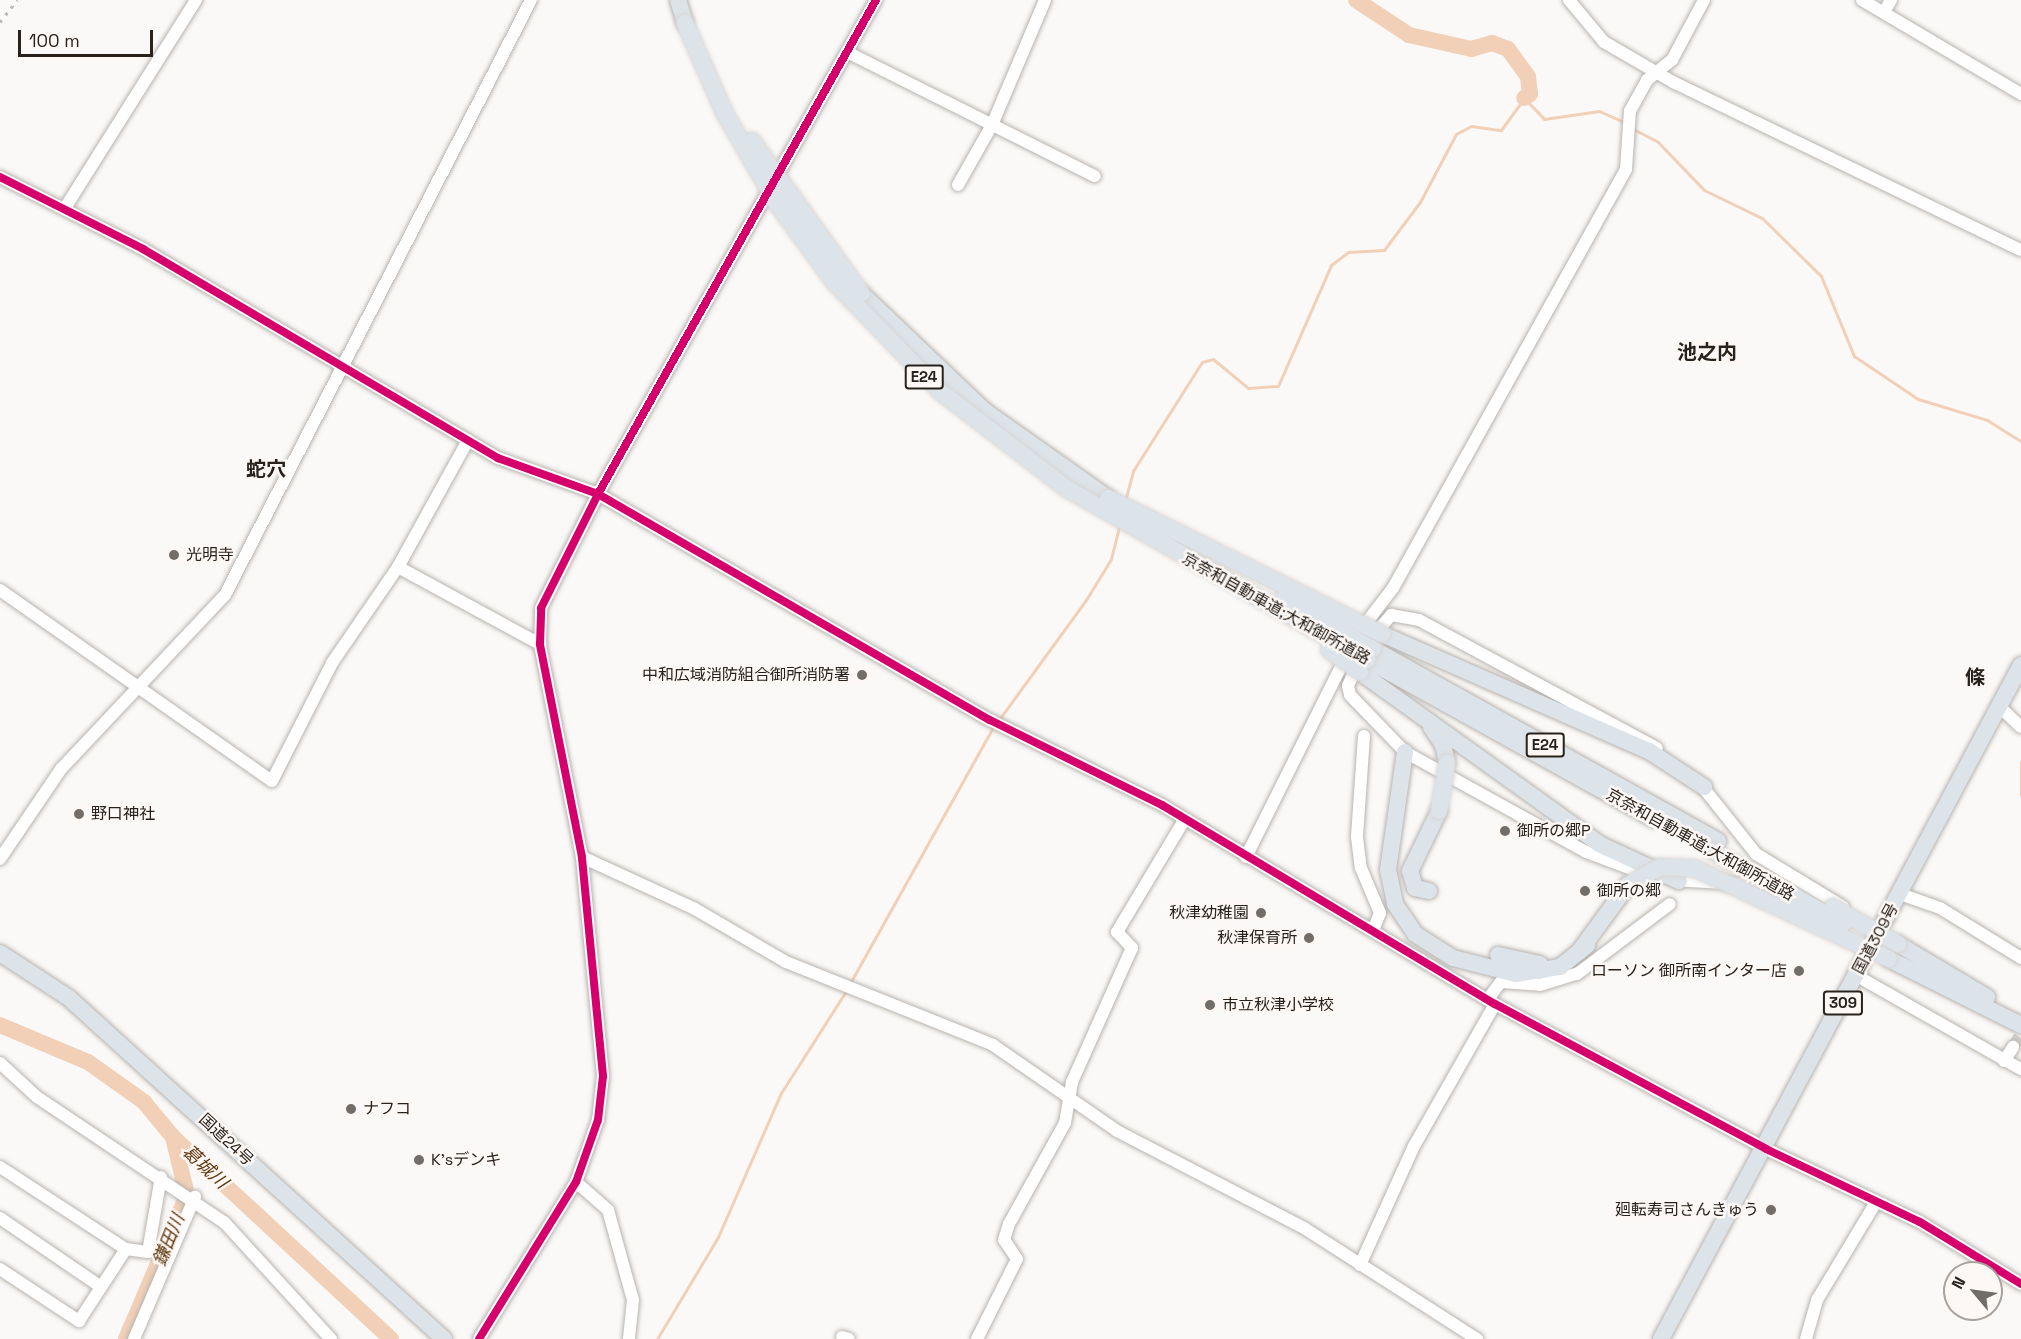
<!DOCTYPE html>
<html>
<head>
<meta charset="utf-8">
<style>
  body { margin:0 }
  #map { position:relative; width:2021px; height:1339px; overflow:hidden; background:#fbf9f7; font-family:"Space Grotesk","Noto Sans JP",sans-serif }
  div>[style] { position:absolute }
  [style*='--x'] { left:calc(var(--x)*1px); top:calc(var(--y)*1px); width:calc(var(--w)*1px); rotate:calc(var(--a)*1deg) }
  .stream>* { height:3px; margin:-1.5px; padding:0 1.5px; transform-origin:1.5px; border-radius:1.5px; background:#f1d0b7 }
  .river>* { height:16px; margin:-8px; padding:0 8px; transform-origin:8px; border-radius:8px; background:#f1d0b7 }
  .minor-tunnel>* { height:12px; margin-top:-6px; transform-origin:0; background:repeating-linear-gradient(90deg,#d1cecb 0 12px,transparent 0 18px) }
  .roads { filter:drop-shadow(0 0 2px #b7b3af) drop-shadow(0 0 2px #b7b3af) }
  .minor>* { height:12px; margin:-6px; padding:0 6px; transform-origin:6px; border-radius:6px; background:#fefefe }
  .highway>* { height:16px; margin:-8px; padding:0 8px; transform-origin:8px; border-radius:8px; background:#dce4ea }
  .rail>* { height:3px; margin-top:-1.5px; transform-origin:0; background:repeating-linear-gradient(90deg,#bcbbba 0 3px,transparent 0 9px) }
  .bridges { filter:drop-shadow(0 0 2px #d7d5d3) drop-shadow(0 0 2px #d7d5d3) }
  .highway-bridge>* { height:16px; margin:-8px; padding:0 8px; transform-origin:8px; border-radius:8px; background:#dce4ea }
  .cycleway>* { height:8px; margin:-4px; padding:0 4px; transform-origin:4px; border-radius:4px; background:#d6006c }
  .dots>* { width:16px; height:16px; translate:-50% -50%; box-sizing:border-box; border:3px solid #fdf8f5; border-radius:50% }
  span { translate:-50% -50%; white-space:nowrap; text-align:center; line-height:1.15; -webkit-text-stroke:5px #fdf8f5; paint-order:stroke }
  .shield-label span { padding:2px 4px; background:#fdf8f5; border:2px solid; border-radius:4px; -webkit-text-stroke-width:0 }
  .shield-label { font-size:15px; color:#29211b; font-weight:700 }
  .poi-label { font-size:16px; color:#29211b }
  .left { translate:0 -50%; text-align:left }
  .right { translate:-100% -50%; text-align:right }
  .street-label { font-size:16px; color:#29211b }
  .water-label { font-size:18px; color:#60350d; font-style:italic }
  .quarter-label { font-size:20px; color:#29211b; font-weight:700 }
  .north { position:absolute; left:1943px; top:1261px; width:60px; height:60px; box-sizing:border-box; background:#fdf8f5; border:2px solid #a8a29e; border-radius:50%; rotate:299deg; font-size:16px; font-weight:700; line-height:24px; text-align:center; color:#29211b }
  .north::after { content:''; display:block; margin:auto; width:21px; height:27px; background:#726d68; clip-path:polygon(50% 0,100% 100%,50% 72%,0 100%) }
  .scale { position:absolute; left:18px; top:30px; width:135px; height:27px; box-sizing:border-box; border:3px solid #29211b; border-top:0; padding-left:8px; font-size:18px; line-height:21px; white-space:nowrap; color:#29211b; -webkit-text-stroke:4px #fdf8f5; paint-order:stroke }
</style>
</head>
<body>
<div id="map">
  <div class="stream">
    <div style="--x:1525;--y:99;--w:28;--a:46"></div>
    <div style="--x:1544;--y:119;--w:56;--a:-8.3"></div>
    <div style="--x:1599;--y:111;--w:30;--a:24"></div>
    <div style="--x:1633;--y:129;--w:28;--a:27"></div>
    <div style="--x:1658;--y:142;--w:66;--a:46.2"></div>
    <div style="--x:1704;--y:190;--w:64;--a:25.8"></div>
    <div style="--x:1762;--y:218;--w:83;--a:44.5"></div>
    <div style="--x:1821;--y:276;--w:87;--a:67.6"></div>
    <div style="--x:1854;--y:356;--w:77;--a:33.9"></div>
    <div style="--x:1918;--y:399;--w:72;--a:16.9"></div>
    <div style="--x:1987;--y:420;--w:40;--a:32"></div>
    <div style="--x:1125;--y:501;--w:31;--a:-75"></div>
    <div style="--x:1133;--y:471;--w:129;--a:-57.7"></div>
    <div style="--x:1202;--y:362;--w:11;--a:-15"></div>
    <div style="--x:1213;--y:359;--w:45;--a:39.6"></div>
    <div style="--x:1248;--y:388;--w:30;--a:-4"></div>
    <div style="--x:1278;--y:386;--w:132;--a:-66.3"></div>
    <div style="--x:1331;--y:265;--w:21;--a:-37"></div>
    <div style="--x:1348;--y:252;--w:36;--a:-3"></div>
    <div style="--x:1384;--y:250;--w:60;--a:-53.1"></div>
    <div style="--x:1420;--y:202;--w:77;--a:-62.1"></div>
    <div style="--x:1456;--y:134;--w:17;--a:-28"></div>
    <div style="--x:1471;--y:126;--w:30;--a:8"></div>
    <div style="--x:1501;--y:130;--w:39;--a:-54"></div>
    <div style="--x:998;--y:721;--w:150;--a:-54"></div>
    <div style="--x:1086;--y:600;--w:48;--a:-58.6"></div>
    <div style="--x:1111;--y:559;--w:36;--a:-76"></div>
    <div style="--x:2021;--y:762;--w:33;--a:90"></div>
    <div style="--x:849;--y:985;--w:297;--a:-60.8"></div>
    <div style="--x:657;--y:1339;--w:119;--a:-59.1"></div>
    <div style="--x:718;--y:1237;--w:157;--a:-66.4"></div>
    <div style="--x:781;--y:1093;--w:121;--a:-57.5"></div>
  </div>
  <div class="river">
    <div style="--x:1356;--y:0;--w:64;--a:33.4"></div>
    <div style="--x:1409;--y:35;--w:64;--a:12.7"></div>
    <div style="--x:1471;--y:49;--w:22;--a:-16"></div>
    <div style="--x:1492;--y:43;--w:17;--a:21"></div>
    <div style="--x:1508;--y:49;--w:34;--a:54"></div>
    <div style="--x:1528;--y:77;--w:17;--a:83"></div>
    <div style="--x:1530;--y:94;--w:7;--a:146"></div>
    <div style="--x:0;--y:1025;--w:95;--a:22.8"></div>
    <div style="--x:88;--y:1062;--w:69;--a:35.5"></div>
    <div style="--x:144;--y:1102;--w:45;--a:50.4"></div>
    <div style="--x:173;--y:1137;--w:297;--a:42.8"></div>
    <div style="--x:126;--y:1339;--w:156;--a:-67"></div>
    <div style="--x:187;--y:1195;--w:60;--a:-103.6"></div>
  </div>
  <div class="minor-tunnel">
    <div style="--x:2013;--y:1047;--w:15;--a:-58"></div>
  </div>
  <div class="roads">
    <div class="minor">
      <div style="--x:1569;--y:0;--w:55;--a:50.2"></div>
      <div style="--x:1604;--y:42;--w:80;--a:30.1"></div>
      <div style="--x:1673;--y:82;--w:386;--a:25.8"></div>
      <div style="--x:1862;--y:0;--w:185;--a:30.6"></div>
      <div style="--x:1884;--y:12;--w:14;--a:-60"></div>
      <div style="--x:847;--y:52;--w:277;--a:26.6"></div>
      <div style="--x:0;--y:177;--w:160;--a:26.7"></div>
      <div style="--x:143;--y:249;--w:412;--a:30.5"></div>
      <div style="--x:498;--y:458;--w:106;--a:19.8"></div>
      <div style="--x:598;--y:494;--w:452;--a:30"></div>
      <div style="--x:990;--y:720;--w:192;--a:26.3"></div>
      <div style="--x:1162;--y:805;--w:388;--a:30.9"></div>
      <div style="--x:1495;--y:1004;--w:307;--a:28.1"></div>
      <div style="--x:1766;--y:1149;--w:170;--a:25.4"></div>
      <div style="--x:1920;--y:1222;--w:119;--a:31.5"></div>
      <div style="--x:958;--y:185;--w:69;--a:-60.5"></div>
      <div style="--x:992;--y:125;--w:136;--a:-67"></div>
      <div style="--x:65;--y:208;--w:246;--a:-57.8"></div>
      <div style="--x:398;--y:567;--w:162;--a:28.5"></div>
      <div style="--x:0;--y:590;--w:332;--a:35.1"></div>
      <div style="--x:272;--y:781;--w:132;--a:-63"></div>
      <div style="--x:332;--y:663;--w:116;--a:-55.5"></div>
      <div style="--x:398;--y:567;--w:145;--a:-61.1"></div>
      <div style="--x:1360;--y:631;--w:54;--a:-52.5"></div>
      <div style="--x:1393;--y:588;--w:479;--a:-60.9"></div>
      <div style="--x:1626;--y:169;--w:58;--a:-86.1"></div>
      <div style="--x:1630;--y:111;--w:35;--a:-61"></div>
      <div style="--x:1647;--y:80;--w:32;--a:-39"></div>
      <div style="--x:1672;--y:60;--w:68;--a:-61.9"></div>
      <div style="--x:1373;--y:636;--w:28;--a:-49"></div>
      <div style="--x:1391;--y:615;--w:28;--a:10"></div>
      <div style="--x:1419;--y:620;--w:270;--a:28.3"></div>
      <div style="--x:1359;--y:662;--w:26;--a:115"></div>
      <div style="--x:1348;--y:686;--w:9;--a:77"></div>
      <div style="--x:1350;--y:695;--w:79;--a:46"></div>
      <div style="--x:1405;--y:752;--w:207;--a:28.9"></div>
      <div style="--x:1586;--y:852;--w:68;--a:20.6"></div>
      <div style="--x:1999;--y:706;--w:30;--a:44"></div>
      <div style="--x:1364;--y:736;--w:101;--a:94"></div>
      <div style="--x:1357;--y:837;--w:31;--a:83"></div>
      <div style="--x:1361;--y:868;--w:49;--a:67.1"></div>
      <div style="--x:1380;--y:913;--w:18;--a:112"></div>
      <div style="--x:1698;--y:781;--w:93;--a:51.5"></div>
      <div style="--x:1756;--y:854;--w:102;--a:31.3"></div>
      <div style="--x:582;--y:857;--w:124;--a:24.7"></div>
      <div style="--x:695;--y:909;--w:105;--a:30.2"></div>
      <div style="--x:786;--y:962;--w:223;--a:21.8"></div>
      <div style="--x:993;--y:1045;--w:151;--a:34.7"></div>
      <div style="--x:1117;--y:1131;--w:211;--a:27.4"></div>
      <div style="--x:1304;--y:1228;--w:206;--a:32.7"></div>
      <div style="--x:1246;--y:857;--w:227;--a:-63.5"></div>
      <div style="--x:0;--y:859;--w:109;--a:-55.9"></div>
      <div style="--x:61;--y:769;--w:239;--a:-46.7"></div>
      <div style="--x:225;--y:595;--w:669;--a:-62.78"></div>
      <div style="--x:1673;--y:880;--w:68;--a:3.4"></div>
      <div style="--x:1741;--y:884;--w:40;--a:18.9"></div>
      <div style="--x:1900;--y:894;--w:42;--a:19.3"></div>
      <div style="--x:1940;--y:908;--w:95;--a:31.7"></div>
      <div style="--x:1857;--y:976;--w:189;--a:29.6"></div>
      <div style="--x:1488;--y:999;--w:21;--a:-53"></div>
      <div style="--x:1501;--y:982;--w:39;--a:4"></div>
      <div style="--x:1540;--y:985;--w:39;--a:-17"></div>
      <div style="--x:1577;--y:974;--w:116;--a:-37"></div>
      <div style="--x:2004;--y:1061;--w:17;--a:-57"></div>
      <div style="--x:0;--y:1063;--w:50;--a:42.6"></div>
      <div style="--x:37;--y:1097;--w:225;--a:33.8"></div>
      <div style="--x:224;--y:1222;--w:159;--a:47.6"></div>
      <div style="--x:0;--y:1167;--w:150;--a:33.1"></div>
      <div style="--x:126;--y:1249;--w:22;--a:8"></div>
      <div style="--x:148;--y:1252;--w:76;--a:-80.2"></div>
      <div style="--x:576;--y:1182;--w:43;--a:41.2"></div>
      <div style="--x:608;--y:1210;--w:93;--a:74.5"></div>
      <div style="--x:633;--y:1300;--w:39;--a:96"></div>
      <div style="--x:0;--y:1218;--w:122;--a:34.3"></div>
      <div style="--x:1360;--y:1265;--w:131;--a:-65.6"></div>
      <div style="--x:1414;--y:1146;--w:163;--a:-60.3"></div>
      <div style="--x:0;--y:1269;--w:95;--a:33.4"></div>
      <div style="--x:79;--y:1321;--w:86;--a:-56.9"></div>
      <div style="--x:842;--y:1337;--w:7;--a:16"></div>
      <div style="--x:134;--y:1339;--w:155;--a:-66.8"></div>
      <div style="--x:479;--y:1339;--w:185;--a:-58.3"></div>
      <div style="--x:576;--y:1182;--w:66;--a:-70.5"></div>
      <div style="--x:598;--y:1120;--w:44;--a:-83.5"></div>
      <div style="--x:603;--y:1076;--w:220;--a:-95.5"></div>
      <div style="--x:582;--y:857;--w:217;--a:-101.2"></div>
      <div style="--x:540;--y:644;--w:36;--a:-88"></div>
      <div style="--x:541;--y:608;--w:127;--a:-63.4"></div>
      <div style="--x:598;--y:494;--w:567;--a:-60.63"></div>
      <div style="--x:977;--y:1339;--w:89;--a:-63.4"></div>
      <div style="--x:1017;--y:1259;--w:23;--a:-124"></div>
      <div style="--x:1004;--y:1240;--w:17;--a:-73"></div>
      <div style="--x:1009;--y:1224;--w:115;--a:-61"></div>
      <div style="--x:1065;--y:1123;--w:42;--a:-80.3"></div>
      <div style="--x:1072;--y:1082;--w:147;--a:-65.9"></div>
      <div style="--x:1132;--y:948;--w:22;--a:-133"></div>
      <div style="--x:1117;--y:932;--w:132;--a:-59"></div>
      <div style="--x:1806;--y:1339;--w:41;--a:-74.2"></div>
      <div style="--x:1817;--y:1300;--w:112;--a:-58.9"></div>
    </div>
    <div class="highway">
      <div style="--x:678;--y:0;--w:24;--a:73"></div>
      <div style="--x:862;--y:294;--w:171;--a:43.6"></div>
      <div style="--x:986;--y:412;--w:149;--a:35.2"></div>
      <div style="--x:1382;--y:634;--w:292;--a:23.7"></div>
      <div style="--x:1649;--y:751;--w:66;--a:33.2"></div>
      <div style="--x:1373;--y:649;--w:395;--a:29.1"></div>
      <div style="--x:1367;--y:660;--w:328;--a:29"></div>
      <div style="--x:1360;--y:672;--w:294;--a:35.7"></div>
      <div style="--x:1599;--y:844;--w:88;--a:24.8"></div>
      <div style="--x:1431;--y:727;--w:22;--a:56"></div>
      <div style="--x:1443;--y:745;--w:18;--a:77"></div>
      <div style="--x:1405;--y:752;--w:119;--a:98.2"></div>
      <div style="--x:1388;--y:870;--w:35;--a:78"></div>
      <div style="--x:1395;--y:904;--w:36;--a:56"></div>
      <div style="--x:1415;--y:934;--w:45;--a:32.3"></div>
      <div style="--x:1453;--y:958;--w:65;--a:14.3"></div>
      <div style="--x:1516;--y:974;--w:45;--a:-9"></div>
      <div style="--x:1560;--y:967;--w:35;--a:-39"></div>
      <div style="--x:1429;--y:891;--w:14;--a:-168"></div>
      <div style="--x:1415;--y:888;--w:18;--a:-106"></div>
      <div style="--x:1410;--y:871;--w:67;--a:-64.2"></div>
      <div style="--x:1898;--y:944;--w:104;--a:30.8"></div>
      <div style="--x:1579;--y:952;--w:83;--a:-53.8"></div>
      <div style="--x:0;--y:953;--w:82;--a:33.1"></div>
      <div style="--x:69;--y:998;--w:507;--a:42.28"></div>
      <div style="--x:1498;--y:955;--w:43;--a:12.1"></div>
      <div style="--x:1889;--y:959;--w:148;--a:26.6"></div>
      <div style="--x:1661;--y:1339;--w:764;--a:-61.89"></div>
    </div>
  </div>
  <div class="rail">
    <div style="--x:0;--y:22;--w:28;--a:-52"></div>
  </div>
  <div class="bridges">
    <div class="highway-bridge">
      <div style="--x:685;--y:23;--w:97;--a:66.3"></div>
      <div style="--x:724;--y:112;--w:104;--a:60"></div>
      <div style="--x:776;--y:202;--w:100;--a:53.9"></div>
      <div style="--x:835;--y:283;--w:152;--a:45.8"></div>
      <div style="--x:941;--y:392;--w:158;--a:37.5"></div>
      <div style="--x:1066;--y:488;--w:347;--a:29.7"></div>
      <div style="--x:752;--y:141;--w:188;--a:54.3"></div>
      <div style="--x:1108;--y:498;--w:306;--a:26.4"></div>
      <div style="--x:1283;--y:599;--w:103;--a:29.1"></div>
      <div style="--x:1329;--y:650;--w:38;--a:35"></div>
      <div style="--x:1439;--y:811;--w:49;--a:-80.5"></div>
      <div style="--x:1712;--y:851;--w:150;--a:29.1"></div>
      <div style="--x:1628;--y:885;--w:37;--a:-29"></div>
      <div style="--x:1660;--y:867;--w:34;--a:2"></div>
      <div style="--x:1694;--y:868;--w:215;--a:25"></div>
      <div style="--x:1833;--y:907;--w:75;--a:29.6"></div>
    </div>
  </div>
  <div class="cycleway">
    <div style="--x:0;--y:177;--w:160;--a:26.7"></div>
    <div style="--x:143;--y:249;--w:412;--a:30.5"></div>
    <div style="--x:498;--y:458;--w:106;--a:19.8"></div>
    <div style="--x:598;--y:494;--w:452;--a:30"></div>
    <div style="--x:990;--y:720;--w:192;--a:26.3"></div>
    <div style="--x:1162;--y:805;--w:388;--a:30.9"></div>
    <div style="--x:1495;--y:1004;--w:307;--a:28.1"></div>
    <div style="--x:1766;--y:1149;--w:170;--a:25.4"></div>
    <div style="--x:1920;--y:1222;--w:119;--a:31.5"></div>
    <div style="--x:479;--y:1339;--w:185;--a:-58.3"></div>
    <div style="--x:576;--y:1182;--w:66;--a:-70.5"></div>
    <div style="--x:598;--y:1120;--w:44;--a:-83.5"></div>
    <div style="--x:603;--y:1076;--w:220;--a:-95.5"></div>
    <div style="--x:582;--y:857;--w:217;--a:-101.2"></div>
    <div style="--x:540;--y:644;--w:36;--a:-88"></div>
    <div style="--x:541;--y:608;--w:127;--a:-63.4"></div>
    <div style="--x:598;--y:494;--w:567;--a:-60.63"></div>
  </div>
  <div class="dots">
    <div style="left:174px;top:555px;background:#726d68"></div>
    <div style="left:862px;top:675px;background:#726d68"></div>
    <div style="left:79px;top:814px;background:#726d68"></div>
    <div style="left:1505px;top:831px;background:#726d68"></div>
    <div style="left:1585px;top:891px;background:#726d68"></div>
    <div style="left:1261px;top:913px;background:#726d68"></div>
    <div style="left:1309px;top:938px;background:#726d68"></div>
    <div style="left:1799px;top:971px;background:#726d68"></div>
    <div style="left:1210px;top:1005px;background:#726d68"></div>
    <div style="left:351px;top:1109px;background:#726d68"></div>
    <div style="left:419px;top:1160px;background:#726d68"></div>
    <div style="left:1771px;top:1210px;background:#726d68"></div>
  </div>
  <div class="shield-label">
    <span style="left:924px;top:377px">E24</span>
    <span style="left:1545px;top:745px">E24</span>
    <span style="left:1843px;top:1003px">309</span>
  </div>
  <div class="poi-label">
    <span class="left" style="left:186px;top:555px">光明寺</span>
    <span class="right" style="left:850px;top:675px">中和広域消防組合御所消防署</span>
    <span class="left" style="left:91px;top:814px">野口神社</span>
    <span class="left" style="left:1517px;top:831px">御所の郷P</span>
    <span class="left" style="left:1597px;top:891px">御所の郷</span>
    <span class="right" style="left:1249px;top:913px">秋津幼稚園</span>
    <span class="right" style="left:1297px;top:938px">秋津保育所</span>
    <span class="right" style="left:1787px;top:971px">ローソン 御所南インター店</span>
    <span class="left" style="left:1222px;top:1005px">市立秋津小学校</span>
    <span class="left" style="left:363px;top:1109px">ナフコ</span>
    <span class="left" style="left:431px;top:1160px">K'sデンキ</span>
    <span class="right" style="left:1759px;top:1210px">廻転寿司さんきゅう</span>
  </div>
  <div class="street-label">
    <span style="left:1276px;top:609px;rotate:29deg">京奈和自動車道;大和御所道路</span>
    <span style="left:1700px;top:845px;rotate:29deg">京奈和自動車道;大和御所道路</span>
    <span style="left:1876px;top:939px;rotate:-62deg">国道309号</span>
    <span style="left:226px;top:1140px;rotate:43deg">国道24号</span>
  </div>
  <div class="water-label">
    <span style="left:205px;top:1167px;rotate:43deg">葛城川</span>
    <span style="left:169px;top:1240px;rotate:-68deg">鎌田川</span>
  </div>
  <div class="quarter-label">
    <span style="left:1707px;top:352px">池之内</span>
    <span style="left:266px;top:469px">蛇穴</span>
    <span style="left:1975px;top:677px">條</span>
  </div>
  <div class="north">N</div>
  <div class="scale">100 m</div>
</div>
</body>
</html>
